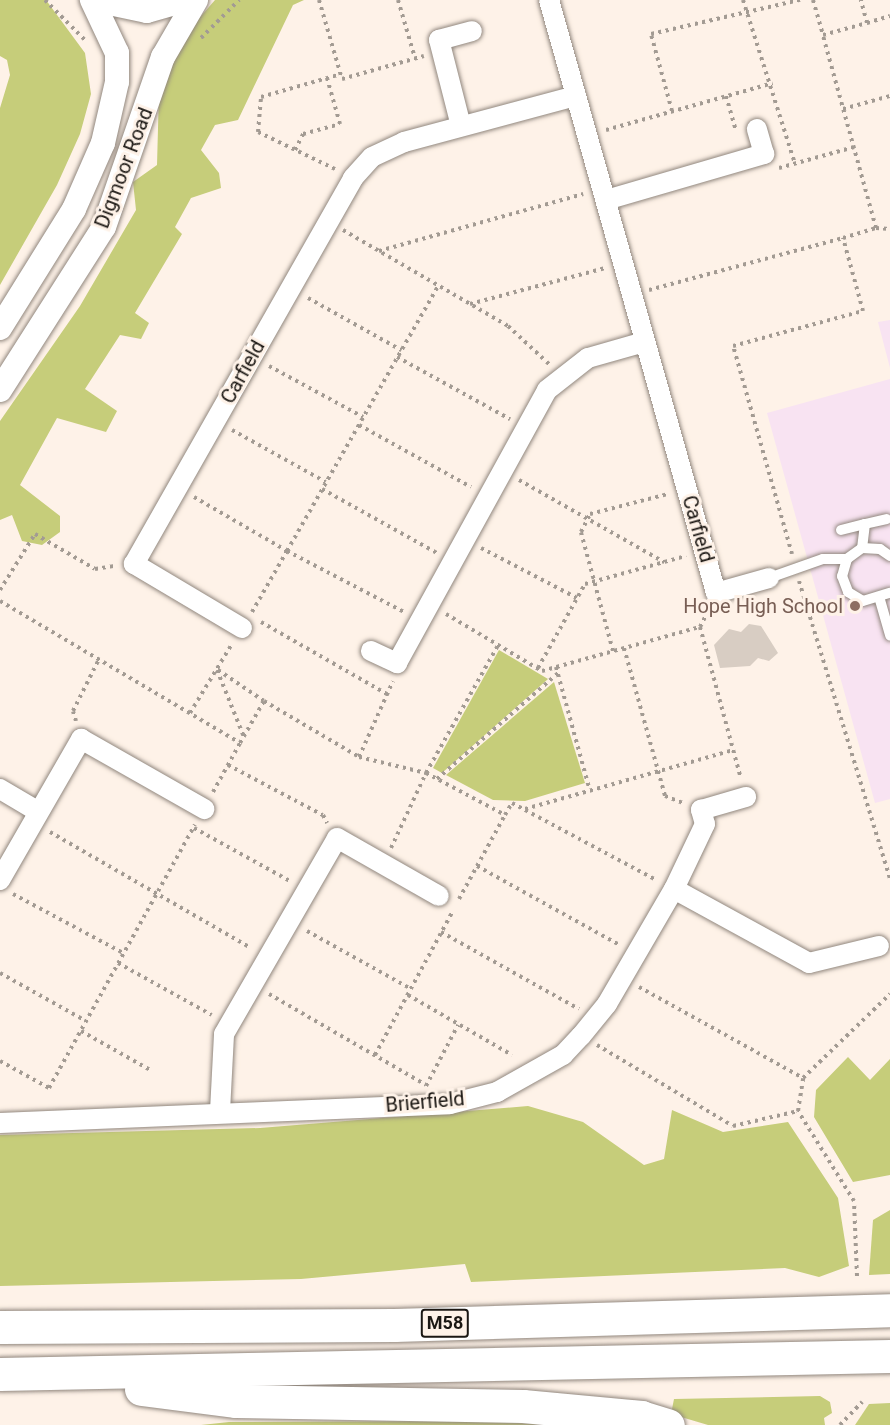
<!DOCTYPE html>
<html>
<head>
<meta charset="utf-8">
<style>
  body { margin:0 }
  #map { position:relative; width:890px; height:1425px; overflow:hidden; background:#fef2e8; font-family:Roboto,sans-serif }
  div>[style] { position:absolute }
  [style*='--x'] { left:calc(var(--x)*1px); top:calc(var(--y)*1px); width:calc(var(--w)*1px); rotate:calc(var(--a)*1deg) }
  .education>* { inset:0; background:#f8e3f2 }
  .green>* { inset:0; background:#c6cd7a }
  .building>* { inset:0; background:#d8cdc3 }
  .path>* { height:4px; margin-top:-2px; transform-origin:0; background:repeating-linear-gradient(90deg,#a39b93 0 3px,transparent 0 7.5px) }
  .roads { filter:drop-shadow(0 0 2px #91877e) drop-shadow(0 0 2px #91877e) }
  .service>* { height:10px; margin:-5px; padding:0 5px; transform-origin:5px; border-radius:5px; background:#fff }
  .minor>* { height:20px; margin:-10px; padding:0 10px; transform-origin:10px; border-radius:10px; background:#fff }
  .tertiary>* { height:24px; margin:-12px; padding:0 12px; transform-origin:12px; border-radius:12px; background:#fff }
  .motorway>* { height:33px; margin:-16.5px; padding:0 16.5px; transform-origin:16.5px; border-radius:16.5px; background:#fff }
  .dots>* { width:16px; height:16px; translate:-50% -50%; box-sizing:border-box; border:3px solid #fef2e8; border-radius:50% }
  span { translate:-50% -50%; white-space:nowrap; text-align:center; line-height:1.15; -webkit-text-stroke:6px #fef2e8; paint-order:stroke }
  .shield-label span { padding:2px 4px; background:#fef2e8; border:2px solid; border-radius:4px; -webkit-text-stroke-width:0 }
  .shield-label { font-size:18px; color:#1b1713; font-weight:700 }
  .street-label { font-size:20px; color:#1b1713 }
  .education-label { font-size:20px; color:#785e54 }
  .right { translate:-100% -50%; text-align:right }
</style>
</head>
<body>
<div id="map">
  <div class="education">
    <div style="clip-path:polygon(890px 320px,890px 368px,878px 322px)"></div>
    <div style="clip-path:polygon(890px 379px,890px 799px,875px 803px,767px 413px)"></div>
  </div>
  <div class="green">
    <div style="clip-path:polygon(0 0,46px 0,85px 53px,91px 94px,80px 134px,57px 185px,0 285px,0 108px,10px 75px,7px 60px,0 56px)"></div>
    <div style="clip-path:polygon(215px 0,304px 0,293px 5px,238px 120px,215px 125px,201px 150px,219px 173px,221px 188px,191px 198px,175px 227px,182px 234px,135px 313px,149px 323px,141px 339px,120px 335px,85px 389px,117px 411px,106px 432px,57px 418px,20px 485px,60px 516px,60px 532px,42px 545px,22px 541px,12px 515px,0 520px,0 421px,80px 306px,136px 210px,133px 182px,157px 165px,159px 91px,182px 38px)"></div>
    <div style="clip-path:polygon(499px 650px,548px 679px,442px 773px,433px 768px)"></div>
    <div style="clip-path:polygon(554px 682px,585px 783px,525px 801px,493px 800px,446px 775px)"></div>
    <div style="clip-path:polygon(848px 1057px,870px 1080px,890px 1059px,890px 1175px,853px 1182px,814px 1117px,816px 1090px)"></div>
    <div style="clip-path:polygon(528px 1106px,583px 1122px,644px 1165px,664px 1159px,672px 1110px,723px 1132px,788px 1122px,838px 1198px,849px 1266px,819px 1277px,785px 1268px,471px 1282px,465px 1264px,301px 1279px,0 1286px,0 1135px,260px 1128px)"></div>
    <div style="clip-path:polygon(890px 1210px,890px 1274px,869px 1275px,873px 1220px)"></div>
    <div style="clip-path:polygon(820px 1396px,830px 1402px,832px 1413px,824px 1418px,825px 1425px,708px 1425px,671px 1414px,674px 1399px)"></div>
    <div style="clip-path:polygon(890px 1403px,890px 1425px,855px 1425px,869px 1404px)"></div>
    <div style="clip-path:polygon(490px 1421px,545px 1425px,201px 1425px,229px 1422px)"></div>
  </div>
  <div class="building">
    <div style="clip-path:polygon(749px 624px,761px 626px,778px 653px,769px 661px,758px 658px,750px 666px,720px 668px,714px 645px,729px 629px,741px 632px)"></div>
  </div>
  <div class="path">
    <div style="--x:45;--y:0;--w:57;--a:45"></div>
    <div style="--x:319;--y:0;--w:82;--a:73.8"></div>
    <div style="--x:342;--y:79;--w:85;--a:-15.7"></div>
    <div style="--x:398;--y:0;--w:60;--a:73.7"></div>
    <div style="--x:743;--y:0;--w:172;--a:72.4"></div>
    <div style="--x:813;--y:0;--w:36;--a:74"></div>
    <div style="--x:867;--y:23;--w:24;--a:-17"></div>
    <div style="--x:201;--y:38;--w:54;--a:-45"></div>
    <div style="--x:726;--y:96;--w:35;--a:74"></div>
    <div style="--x:843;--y:109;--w:49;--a:-15.5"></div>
    <div style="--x:672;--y:111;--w:80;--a:-105.3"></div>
    <div style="--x:651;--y:34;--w:153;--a:-12.9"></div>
    <div style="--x:606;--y:130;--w:173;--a:-15.7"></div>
    <div style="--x:295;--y:150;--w:18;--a:-63"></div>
    <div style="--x:303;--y:134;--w:38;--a:-15"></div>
    <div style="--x:340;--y:124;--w:48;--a:-105.8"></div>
    <div style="--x:779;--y:168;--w:78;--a:-15.6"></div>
    <div style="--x:335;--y:169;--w:85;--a:-154.3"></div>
    <div style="--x:258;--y:132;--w:35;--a:-85"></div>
    <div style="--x:261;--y:97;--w:83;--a:-16"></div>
    <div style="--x:876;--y:228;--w:14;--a:4"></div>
    <div style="--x:343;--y:230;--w:191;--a:30.2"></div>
    <div style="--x:508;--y:326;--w:57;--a:42.9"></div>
    <div style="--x:379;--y:251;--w:212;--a:-15.6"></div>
    <div style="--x:649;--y:290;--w:201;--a:-15"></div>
    <div style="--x:308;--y:298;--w:107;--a:29.2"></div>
    <div style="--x:470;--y:304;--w:140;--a:-14.9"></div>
    <div style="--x:397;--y:357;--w:129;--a:28.8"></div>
    <div style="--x:269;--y:366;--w:107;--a:28.5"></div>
    <div style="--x:359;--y:425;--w:128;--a:29"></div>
    <div style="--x:232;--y:430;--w:107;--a:29"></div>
    <div style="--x:519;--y:480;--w:167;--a:29.5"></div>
    <div style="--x:322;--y:489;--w:132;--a:29.1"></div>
    <div style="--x:194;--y:497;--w:108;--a:30.1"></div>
    <div style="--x:287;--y:551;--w:305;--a:-60.3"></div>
    <div style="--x:481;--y:548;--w:108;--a:27.5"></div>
    <div style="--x:792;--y:554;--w:216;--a:-105.8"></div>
    <div style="--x:733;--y:346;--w:135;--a:-15.1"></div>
    <div style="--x:863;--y:311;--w:76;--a:-105.3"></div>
    <div style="--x:843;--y:238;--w:34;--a:-17"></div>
    <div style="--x:876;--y:228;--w:200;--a:-105.4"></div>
    <div style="--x:823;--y:35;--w:46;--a:-15.3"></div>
    <div style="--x:867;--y:23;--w:24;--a:-105"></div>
    <div style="--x:799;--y:581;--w:312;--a:73"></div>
    <div style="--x:0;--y:590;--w:66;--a:-58"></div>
    <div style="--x:35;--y:534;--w:69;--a:30.3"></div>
    <div style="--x:95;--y:569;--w:20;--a:-9"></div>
    <div style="--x:0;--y:601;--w:279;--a:30.6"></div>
    <div style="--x:240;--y:743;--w:48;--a:-60.3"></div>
    <div style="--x:264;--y:701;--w:110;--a:30.5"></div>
    <div style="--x:359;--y:757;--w:69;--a:13.4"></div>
    <div style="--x:426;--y:773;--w:89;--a:28"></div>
    <div style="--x:505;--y:815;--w:14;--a:-60"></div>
    <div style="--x:512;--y:803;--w:163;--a:28.1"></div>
    <div style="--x:252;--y:612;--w:70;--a:-60.2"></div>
    <div style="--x:287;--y:551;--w:132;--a:27.5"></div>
    <div style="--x:446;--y:614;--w:112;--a:30.7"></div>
    <div style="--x:542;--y:671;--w:164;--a:-15.6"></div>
    <div style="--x:700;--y:627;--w:157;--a:74.9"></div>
    <div style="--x:261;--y:622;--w:149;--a:29.8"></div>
    <div style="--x:700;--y:627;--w:18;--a:-63"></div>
    <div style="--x:624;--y:648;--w:154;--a:74.5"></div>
    <div style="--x:665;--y:796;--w:19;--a:21"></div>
    <div style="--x:613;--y:651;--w:123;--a:-105.1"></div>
    <div style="--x:581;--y:532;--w:20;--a:-63"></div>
    <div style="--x:590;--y:514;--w:81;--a:-14.4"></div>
    <div style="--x:556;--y:667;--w:125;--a:74.7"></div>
    <div style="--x:538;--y:668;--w:96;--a:-60.8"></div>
    <div style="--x:585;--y:584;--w:105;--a:-15.5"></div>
    <div style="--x:217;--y:670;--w:72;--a:68.1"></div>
    <div style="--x:218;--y:670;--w:55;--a:34"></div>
    <div style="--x:190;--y:713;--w:81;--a:-58.7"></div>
    <div style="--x:76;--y:721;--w:10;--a:-107"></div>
    <div style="--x:73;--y:711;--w:58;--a:-63.4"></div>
    <div style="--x:359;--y:757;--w:83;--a:-65.9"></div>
    <div style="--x:228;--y:765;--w:107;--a:27.8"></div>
    <div style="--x:323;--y:815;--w:9;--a:63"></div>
    <div style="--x:437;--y:779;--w:161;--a:-41.2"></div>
    <div style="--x:213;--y:792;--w:56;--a:-61.1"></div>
    <div style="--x:525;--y:809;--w:216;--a:-15.8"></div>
    <div style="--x:194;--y:828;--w:110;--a:28.9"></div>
    <div style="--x:50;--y:832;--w:232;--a:30"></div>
    <div style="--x:391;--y:848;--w:83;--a:-65"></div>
    <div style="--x:426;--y:773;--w:147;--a:-60.6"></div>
    <div style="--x:477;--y:866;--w:161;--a:29"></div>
    <div style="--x:13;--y:894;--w:125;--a:28.2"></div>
    <div style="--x:459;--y:899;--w:96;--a:-61.3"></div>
    <div style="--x:307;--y:931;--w:119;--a:29.1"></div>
    <div style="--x:441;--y:932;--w:158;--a:29.2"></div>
    <div style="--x:118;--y:963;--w:107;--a:29"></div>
    <div style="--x:0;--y:973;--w:98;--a:29.2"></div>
    <div style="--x:639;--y:987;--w:188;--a:29"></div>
    <div style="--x:269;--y:994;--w:181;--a:30.1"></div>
    <div style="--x:408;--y:995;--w:120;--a:30"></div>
    <div style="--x:81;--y:1031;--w:81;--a:29.4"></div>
    <div style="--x:597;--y:1045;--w:158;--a:30.8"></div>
    <div style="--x:733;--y:1126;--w:67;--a:-13"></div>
    <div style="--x:375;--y:1055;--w:164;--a:-61.6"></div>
    <div style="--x:0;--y:1061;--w:56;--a:28.9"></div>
    <div style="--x:49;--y:1088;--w:301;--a:-61"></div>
    <div style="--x:426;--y:1086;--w:69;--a:-62.3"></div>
    <div style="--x:857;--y:1276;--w:75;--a:-92.3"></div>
    <div style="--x:854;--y:1201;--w:106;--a:-121.9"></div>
    <div style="--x:798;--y:1111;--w:33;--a:-81"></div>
    <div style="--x:803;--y:1078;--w:121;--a:-44"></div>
    <div style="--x:840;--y:1425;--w:32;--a:-46"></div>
  </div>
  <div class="roads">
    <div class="service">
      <div style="--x:865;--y:524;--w:22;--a:-13"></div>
      <div style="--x:841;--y:530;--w:25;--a:-14"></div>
      <div style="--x:865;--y:524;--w:24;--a:97"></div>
      <div style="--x:890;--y:556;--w:12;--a:-145"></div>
      <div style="--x:880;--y:549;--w:18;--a:-177"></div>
      <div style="--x:862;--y:548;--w:19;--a:144"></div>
      <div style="--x:847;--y:559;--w:18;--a:106"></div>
      <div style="--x:842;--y:576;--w:17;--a:69"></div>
      <div style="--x:848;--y:592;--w:17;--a:31"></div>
      <div style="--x:863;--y:601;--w:28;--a:-17"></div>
      <div style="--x:769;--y:578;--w:57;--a:-19.4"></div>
      <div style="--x:823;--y:559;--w:24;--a:0"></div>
      <div style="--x:880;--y:600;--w:37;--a:74"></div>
    </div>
    <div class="minor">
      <div style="--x:549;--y:0;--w:616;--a:74.27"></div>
      <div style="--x:716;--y:593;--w:55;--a:-15.8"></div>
      <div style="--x:461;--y:126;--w:89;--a:-104.3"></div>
      <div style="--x:439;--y:40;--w:34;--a:-15"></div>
      <div style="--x:606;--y:200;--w:165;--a:-16.2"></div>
      <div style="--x:764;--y:154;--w:26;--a:-106"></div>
      <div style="--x:242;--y:628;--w:126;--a:-149.3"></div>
      <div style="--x:134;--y:564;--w:444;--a:-60.4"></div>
      <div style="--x:353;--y:178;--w:28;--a:-48"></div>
      <div style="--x:372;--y:157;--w:35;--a:-25"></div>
      <div style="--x:404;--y:142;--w:178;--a:-15"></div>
      <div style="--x:371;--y:651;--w:29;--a:25"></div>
      <div style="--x:397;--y:663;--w:311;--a:-61.2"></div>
      <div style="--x:547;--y:390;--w:52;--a:-38"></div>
      <div style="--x:588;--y:358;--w:58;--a:-15.9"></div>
      <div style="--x:0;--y:789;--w:43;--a:30.7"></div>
      <div style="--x:0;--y:880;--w:163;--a:-60.1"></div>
      <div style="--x:81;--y:739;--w:142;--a:29.6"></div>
      <div style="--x:674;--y:889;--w:154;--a:28.7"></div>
      <div style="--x:809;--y:963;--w:72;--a:-13.7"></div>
      <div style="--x:220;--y:1111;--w:77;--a:-87"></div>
      <div style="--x:224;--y:1034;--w:226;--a:-60"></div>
      <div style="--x:337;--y:838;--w:117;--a:29.6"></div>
      <div style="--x:0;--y:1123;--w:450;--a:-2.4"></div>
      <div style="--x:450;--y:1104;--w:49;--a:-14.3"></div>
      <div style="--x:497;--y:1092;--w:76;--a:-29.3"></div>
      <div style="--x:563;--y:1055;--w:26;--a:-47"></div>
      <div style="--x:581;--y:1036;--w:41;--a:-50.9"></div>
      <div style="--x:607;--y:1004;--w:133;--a:-59.8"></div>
      <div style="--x:674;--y:889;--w:72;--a:-64.5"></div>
      <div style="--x:705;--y:824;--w:15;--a:-106"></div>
      <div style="--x:701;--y:810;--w:47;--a:-16.1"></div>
    </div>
    <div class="tertiary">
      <div style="--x:95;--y:0;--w:53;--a:11.9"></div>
      <div style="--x:147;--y:11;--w:40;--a:-16"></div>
      <div style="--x:0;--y:328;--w:140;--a:-58.1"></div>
      <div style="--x:74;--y:209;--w:72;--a:-66.3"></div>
      <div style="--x:103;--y:143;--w:63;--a:-77.1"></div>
      <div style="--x:117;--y:82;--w:29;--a:-90"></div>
      <div style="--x:117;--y:53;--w:59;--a:-115.3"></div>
      <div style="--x:0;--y:390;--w:193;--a:-57.5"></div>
      <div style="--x:104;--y:227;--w:180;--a:-70.9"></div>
      <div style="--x:163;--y:57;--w:66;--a:-59.9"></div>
    </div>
    <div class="motorway">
      <div style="--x:0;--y:1327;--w:394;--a:-0.3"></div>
      <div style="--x:394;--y:1325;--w:496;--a:-1.7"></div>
      <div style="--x:0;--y:1374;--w:890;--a:-1.16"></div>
      <div style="--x:141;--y:1389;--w:96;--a:7.2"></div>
      <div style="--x:236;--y:1401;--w:287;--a:1"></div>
      <div style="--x:523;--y:1406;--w:119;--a:5.3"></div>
      <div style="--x:641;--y:1417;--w:28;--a:17"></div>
    </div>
  </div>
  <div class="dots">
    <div style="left:855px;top:606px;background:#8d6e63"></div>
  </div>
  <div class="shield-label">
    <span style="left:445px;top:1323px">M58</span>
  </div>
  <div class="street-label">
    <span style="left:124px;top:168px;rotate:-69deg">Digmoor Road</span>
    <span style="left:243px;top:372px;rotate:-61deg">Carfield</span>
    <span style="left:698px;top:529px;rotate:74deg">Carfield</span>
    <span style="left:425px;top:1102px;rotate:-5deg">Brierfield</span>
  </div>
  <div class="education-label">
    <span class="right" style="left:843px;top:606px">Hope High School</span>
  </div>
</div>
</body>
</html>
